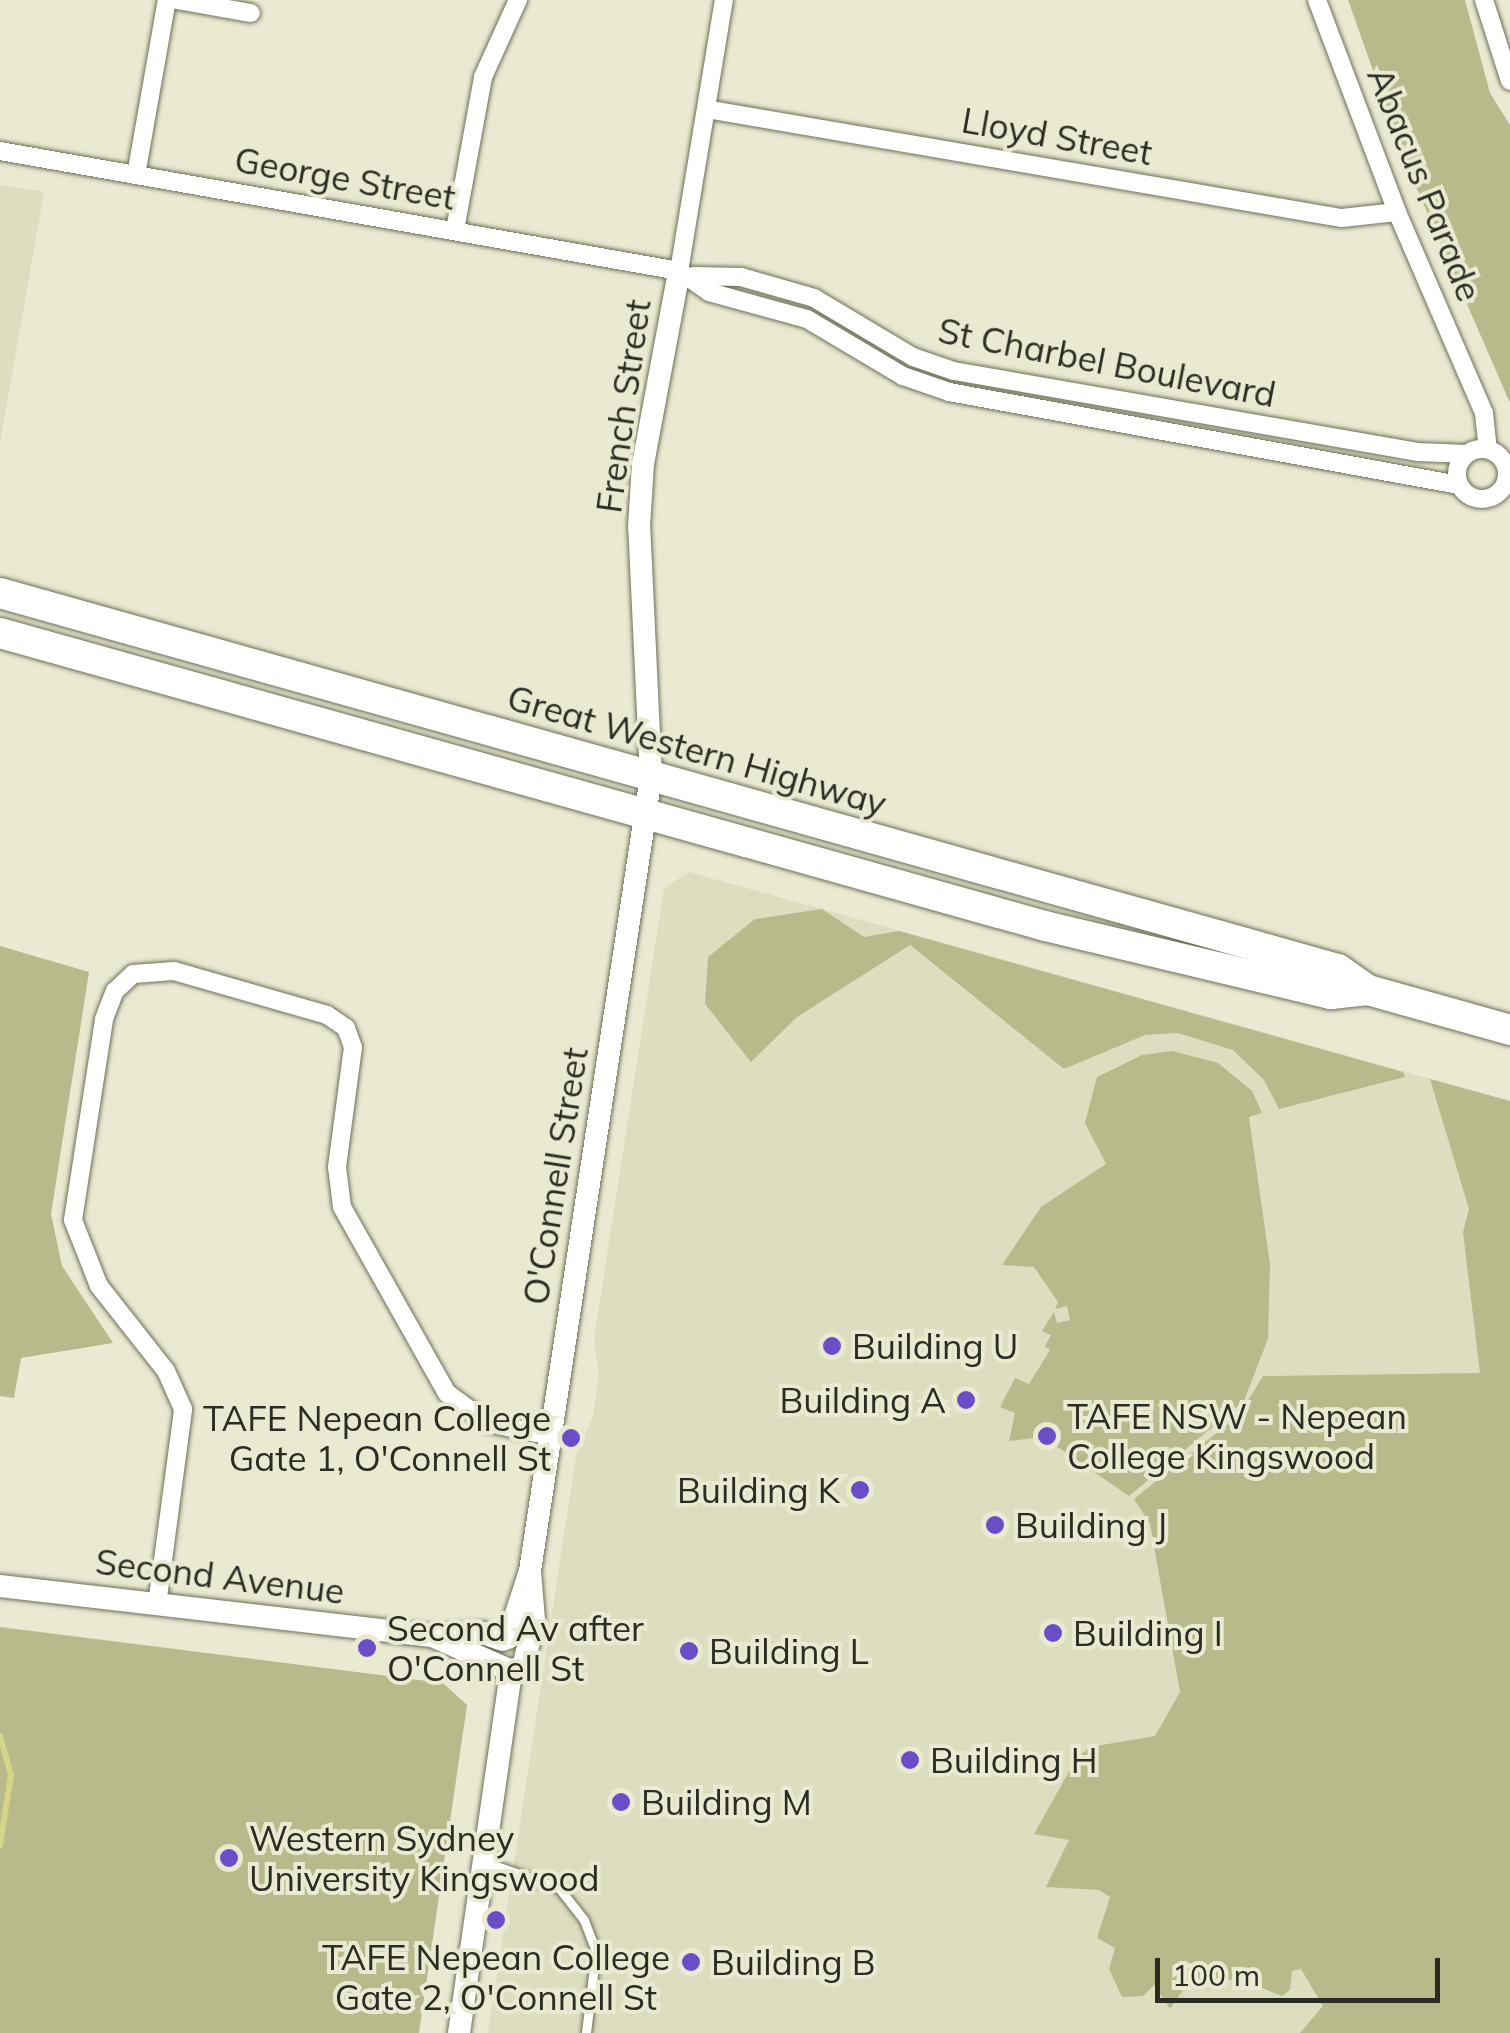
<!DOCTYPE html>
<html>
<head>
<meta charset="utf-8">
<style>
  body { margin:0 }
  #map { position:relative; width:1510px; height:2033px; overflow:hidden; background:#e9ead1; font-family:Mulish,sans-serif }
  div>[style] { position:absolute }
  [style*='--x'] { left:calc(var(--x)*1px); top:calc(var(--y)*1px); width:calc(var(--w)*1px); rotate:calc(var(--a)*1deg) }
  .built>* { inset:0; background:#dddebf }
  .green>* { inset:0; background:#b8ba8b }
  .stream>* { height:6px; margin:-3px; padding:0 3px; transform-origin:3px; border-radius:3px; background:#d3d588 }
  .roads { filter:drop-shadow(0 0 2px #6d6f58) drop-shadow(0 0 2px #6d6f58) }
  .service>* { height:9px; margin:-4.5px; padding:0 4.5px; transform-origin:4.5px; border-radius:4.5px; background:#fff }
  .minor>* { height:18px; margin:-9px; padding:0 9px; transform-origin:9px; border-radius:9px; background:#fff }
  .minor>.ring { margin:-9px; padding:0; box-sizing:content-box; background:none; border:18px solid #fff; border-radius:50% }
  .tertiary>* { height:22px; margin:-11px; padding:0 11px; transform-origin:11px; border-radius:11px; background:#fff }
  .trunk>* { height:30px; margin:-15px; padding:0 15px; transform-origin:15px; border-radius:15px; background:#fff }
  .dots>* { width:28px; height:28px; translate:-50% -50%; box-sizing:border-box; border:5px solid #e9ead1; border-radius:50% }
  span { translate:-50% -50%; white-space:nowrap; text-align:center; line-height:1.15; -webkit-text-stroke:8px #e9ead1; paint-order:stroke }
  .street-label { font-size:35px; color:#2b2c22 }
  .poi-label { font-size:35px; color:#2b2c22 }
  .left { translate:0 -50%; text-align:left }
  .right { translate:-100% -50%; text-align:right }
  .scale { position:absolute; left:1155px; top:1958px; width:285px; height:45px; box-sizing:border-box; border:5px solid #2b2c22; border-top:0; padding-left:12px; font-size:30px; line-height:35px; white-space:nowrap; color:#2b2c22; -webkit-text-stroke:8px #e9ead1; paint-order:stroke }
</style>
</head>
<body>
<div id="map">
  <div class="built">
    <div style="clip-path:polygon(1px 185px,44px 192px,0 443px,0 190px)"></div>
    <div style="clip-path:polygon(689px 872px,1510px 1101px,1510px 2033px,488px 2033px,576px 1456px,593px 1416px,599px 1375px,594px 1339px,664px 888px)"></div>
  </div>
  <div class="green">
    <div style="clip-path:polygon(1348px 0,1465px 0,1490px 93px,1510px 125px,1510px 403px,1407px 166px)"></div>
    <div style="clip-path:polygon(822px 909px,864px 937px,899px 931px,1403px 1072px,1405px 1077px,1279px 1109px,1264px 1080px,1233px 1050px,1178px 1033px,1145px 1035px,1064px 1069px,910px 945px,797px 1017px,751px 1062px,705px 1004px,708px 957px,755px 919px)"></div>
    <div style="clip-path:polygon(0 946px,89px 972px,51px 1214px,62px 1266px,113px 1343px,21px 1358px,14px 1398px,0 1396px)"></div>
    <div style="clip-path:polygon(1172px 1051px,1218px 1063px,1252px 1091px,1262px 1113px,1249px 1117px,1270px 1264px,1268px 1339px,1244px 1401px,1129px 1496px,1043px 1437px,1009px 1441px,1015px 1413px,1000px 1407px,1015px 1378px,1029px 1384px,1050px 1350px,1045px 1346px,1051px 1335px,1042px 1331px,1054px 1312px,1057px 1323px,1070px 1320px,1067px 1306px,1055px 1309px,1058px 1302px,1034px 1267px,1002px 1265px,1041px 1207px,1106px 1164px,1085px 1123px,1097px 1077px,1142px 1055px)"></div>
    <div style="clip-path:polygon(1430px 1079px,1510px 1101px,1510px 2033px,1300px 2033px,1323px 2006px,1301px 1969px,1292px 1971px,1290px 1990px,1282px 1996px,1245px 1981px,1212px 1978px,1190px 1980px,1170px 2009px,1154px 1985px,1143px 1996px,1122px 1997px,1109px 1969px,1115px 1948px,1097px 1938px,1110px 1897px,1099px 1890px,1046px 1887px,1069px 1840px,1034px 1834px,1076px 1759px,1090px 1747px,1155px 1736px,1180px 1692px,1150px 1524px,1134px 1499px,1239px 1415px,1263px 1376px,1480px 1373px,1463px 1232px,1469px 1209px)"></div>
    <div style="clip-path:polygon(0 1627px,443px 1683px,467px 1705px,419px 2033px,0 2033px)"></div>
  </div>
  <div class="stream">
    <div style="--x:0;--y:1736;--w:41;--a:74.2"></div>
    <div style="--x:11;--y:1775;--w:71;--a:98.9"></div>
  </div>
  <div class="roads">
    <div class="service">
      <div style="--x:485;--y:1862;--w:78;--a:19.4"></div>
      <div style="--x:559;--y:1888;--w:41;--a:52"></div>
      <div style="--x:584;--y:1920;--w:33;--a:69"></div>
      <div style="--x:596;--y:1951;--w:83;--a:97"></div>
    </div>
    <div class="minor">
      <div style="--x:177;--y:0;--w:75;--a:10"></div>
      <div style="--x:1317;--y:0;--w:227;--a:69.3"></div>
      <div style="--x:1397;--y:212;--w:219;--a:66.6"></div>
      <div style="--x:1484;--y:413;--w:36;--a:84"></div>
      <div style="--x:1484;--y:0;--w:85;--a:72.2"></div>
      <div style="--x:706;--y:109;--w:645;--a:9.73"></div>
      <div style="--x:1342;--y:218;--w:55;--a:-6.2"></div>
      <div style="--x:0;--y:151;--w:690;--a:10.02"></div>
      <div style="--x:679;--y:271;--w:37;--a:35"></div>
      <div style="--x:709;--y:292;--w:102;--a:15.4"></div>
      <div style="--x:807;--y:319;--w:112;--a:30.7"></div>
      <div style="--x:903;--y:376;--w:49;--a:19.2"></div>
      <div style="--x:949;--y:392;--w:518;--a:10.33"></div>
      <div style="--x:136;--y:175;--w:178;--a:-80"></div>
      <div style="--x:455;--y:230;--w:156;--a:-79.6"></div>
      <div style="--x:483;--y:77;--w:85;--a:-65.6"></div>
      <div style="--x:679;--y:271;--w:275;--a:-80.6"></div>
      <div style="--x:693;--y:276;--w:48;--a:1.2"></div>
      <div style="--x:741;--y:277;--w:76;--a:16"></div>
      <div style="--x:814;--y:298;--w:115;--a:30.8"></div>
      <div style="--x:913;--y:357;--w:43;--a:18.9"></div>
      <div style="--x:954;--y:371;--w:470;--a:9.9"></div>
      <div style="--x:1417;--y:452;--w:50;--a:2.3"></div>
      <div class="ring" style="left:1457px;top:449px;width:32px;height:32px"></div>
      <div style="--x:157;--y:1605;--w:198;--a:-82.4"></div>
      <div style="--x:183;--y:1409;--w:42;--a:-114.1"></div>
      <div style="--x:166;--y:1371;--w:108;--a:-128.2"></div>
      <div style="--x:99;--y:1286;--w:71;--a:-111.5"></div>
      <div style="--x:73;--y:1220;--w:203;--a:-81.2"></div>
      <div style="--x:104;--y:1019;--w:30;--a:-69"></div>
      <div style="--x:115;--y:991;--w:25;--a:-43"></div>
      <div style="--x:133;--y:974;--w:41;--a:-4.2"></div>
      <div style="--x:174;--y:971;--w:159;--a:16"></div>
      <div style="--x:327;--y:1015;--w:23;--a:34"></div>
      <div style="--x:346;--y:1028;--w:20;--a:70"></div>
      <div style="--x:353;--y:1047;--w:121;--a:97.6"></div>
      <div style="--x:337;--y:1167;--w:40;--a:82.9"></div>
      <div style="--x:342;--y:1207;--w:214;--a:60.6"></div>
      <div style="--x:447;--y:1393;--w:51;--a:36.2"></div>
      <div style="--x:488;--y:1423;--w:64;--a:11.7"></div>
    </div>
    <div class="tertiary">
      <div style="--x:0;--y:1586;--w:435;--a:6.6"></div>
      <div style="--x:432;--y:1636;--w:51;--a:-3.4"></div>
      <div style="--x:483;--y:1633;--w:21;--a:19"></div>
      <div style="--x:432;--y:1636;--w:84;--a:23.8"></div>
      <div style="--x:509;--y:1670;--w:14;--a:-8"></div>
      <div style="--x:523;--y:1668;--w:49;--a:-77.1"></div>
      <div style="--x:534;--y:1620;--w:49;--a:-94.7"></div>
      <div style="--x:508;--y:1638;--w:71;--a:-71.8"></div>
      <div style="--x:530;--y:1571;--w:803;--a:-81.34"></div>
      <div style="--x:651;--y:777;--w:250;--a:-92.7"></div>
      <div style="--x:639;--y:527;--w:63;--a:-86.4"></div>
      <div style="--x:643;--y:464;--w:196;--a:-79.4"></div>
      <div style="--x:459;--y:2033;--w:366;--a:-81.8"></div>
    </div>
    <div class="trunk">
      <div style="--x:0;--y:593;--w:1390;--a:15.7"></div>
      <div style="--x:1338;--y:969;--w:37;--a:35"></div>
      <div style="--x:1368;--y:990;--w:148;--a:15.7"></div>
      <div style="--x:0;--y:633;--w:1085;--a:15.66"></div>
      <div style="--x:1045;--y:926;--w:294;--a:13.4"></div>
      <div style="--x:1331;--y:994;--w:37;--a:-6"></div>
    </div>
  </div>
  <div class="dots">
    <div style="left:832px;top:1346px;background:#6b4ec7"></div>
    <div style="left:966px;top:1400px;background:#6b4ec7"></div>
    <div style="left:1047px;top:1436px;background:#6b4ec7"></div>
    <div style="left:571px;top:1438px;background:#6b4ec7"></div>
    <div style="left:860px;top:1490px;background:#6b4ec7"></div>
    <div style="left:995px;top:1525px;background:#6b4ec7"></div>
    <div style="left:1053px;top:1633px;background:#6b4ec7"></div>
    <div style="left:367px;top:1648px;background:#6b4ec7"></div>
    <div style="left:689px;top:1651px;background:#6b4ec7"></div>
    <div style="left:910px;top:1760px;background:#6b4ec7"></div>
    <div style="left:621px;top:1802px;background:#6b4ec7"></div>
    <div style="left:229px;top:1858px;background:#6b4ec7"></div>
    <div style="left:496px;top:1920px;background:#6b4ec7"></div>
    <div style="left:691px;top:1962px;background:#6b4ec7"></div>
  </div>
  <div class="street-label">
    <span style="left:1057px;top:136px;rotate:10deg">Lloyd Street</span>
    <span style="left:345px;top:178px;rotate:10deg">George Street</span>
    <span style="left:1425px;top:184px;rotate:68deg">Abacus Parade</span>
    <span style="left:1107px;top:362px;rotate:11deg">St Charbel Boulevard</span>
    <span style="left:623px;top:406px;rotate:-82deg">French Street</span>
    <span style="left:697px;top:750px;rotate:16deg">Great Western Highway</span>
    <span style="left:555px;top:1176px;rotate:-81deg">O'Connell Street</span>
    <span style="left:220px;top:1576px;rotate:7deg">Second Avenue</span>
  </div>
  <div class="poi-label">
    <span class="left" style="left:852px;top:1346px">Building U</span>
    <span class="right" style="left:946px;top:1400px">Building A</span>
    <span class="left" style="left:1067px;top:1436px">TAFE NSW - Nepean<br>College Kingswood</span>
    <span class="right" style="left:551px;top:1438px">TAFE Nepean College<br>Gate 1, O'Connell St</span>
    <span class="right" style="left:840px;top:1490px">Building K</span>
    <span class="left" style="left:1015px;top:1525px">Building J</span>
    <span class="left" style="left:387px;top:1648px">Second Av after<br>O'Connell St</span>
    <span class="left" style="left:1073px;top:1633px">Building I</span>
    <span class="left" style="left:709px;top:1651px">Building L</span>
    <span class="left" style="left:930px;top:1760px">Building H</span>
    <span class="left" style="left:641px;top:1802px">Building M</span>
    <span class="left" style="left:249px;top:1858px">Western Sydney<br>University Kingswood</span>
    <span style="left:496px;top:1977px">TAFE Nepean College<br>Gate 2, O'Connell St</span>
    <span class="left" style="left:711px;top:1962px">Building B</span>
  </div>
  <div class="scale">100 m</div>
</div>
</body>
</html>
